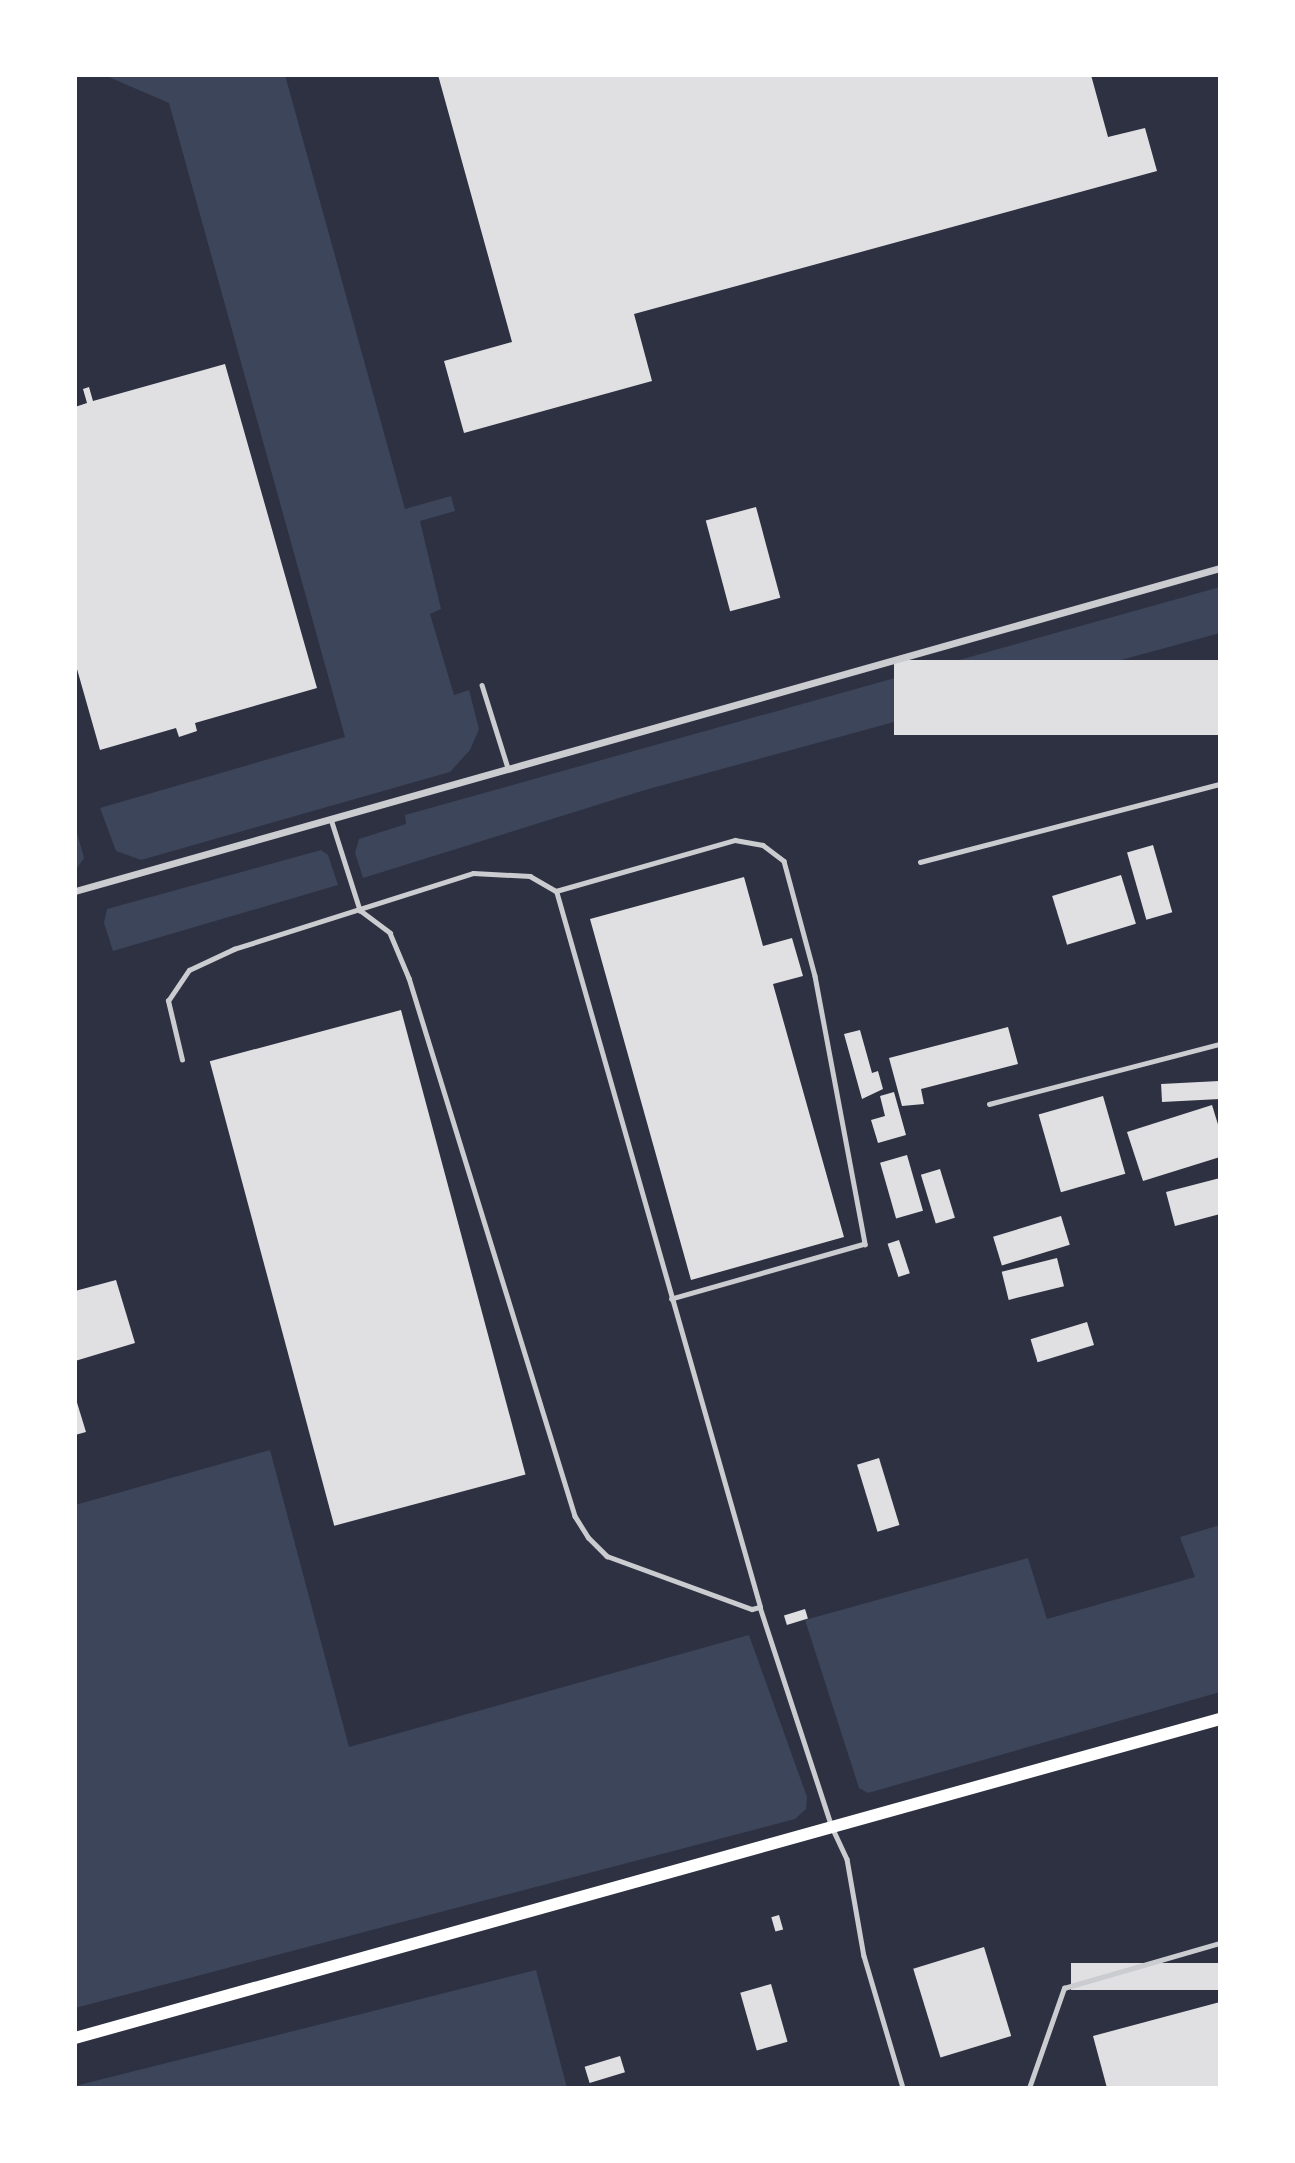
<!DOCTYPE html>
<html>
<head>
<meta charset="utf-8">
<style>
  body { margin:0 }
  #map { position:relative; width:1295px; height:2163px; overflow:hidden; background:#2d3142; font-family:Inter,sans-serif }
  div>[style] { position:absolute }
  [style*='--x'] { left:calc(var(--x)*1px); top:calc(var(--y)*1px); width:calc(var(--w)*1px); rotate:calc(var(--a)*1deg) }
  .green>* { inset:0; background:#3c4559 }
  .building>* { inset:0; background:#e0e0e3; transform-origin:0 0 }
  .service>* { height:4.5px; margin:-2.25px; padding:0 2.25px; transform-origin:2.25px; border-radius:2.25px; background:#caccd0 }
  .minor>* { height:7px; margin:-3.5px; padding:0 3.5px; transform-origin:3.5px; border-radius:3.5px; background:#caccd0 }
  .secondary>* { height:12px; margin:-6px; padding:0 6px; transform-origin:6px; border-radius:6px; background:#fff }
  span { translate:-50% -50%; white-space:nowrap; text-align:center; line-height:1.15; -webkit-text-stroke:7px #fff; paint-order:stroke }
  .frame { position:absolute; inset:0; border:77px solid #fff; pointer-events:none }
</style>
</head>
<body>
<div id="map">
  <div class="green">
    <div style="clip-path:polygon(104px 75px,285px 75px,405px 509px,451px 496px,455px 511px,420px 521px,441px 609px,430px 614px,454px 695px,469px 690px,479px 729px,470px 750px,450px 772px,141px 860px,116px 851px,100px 808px,345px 737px,169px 103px)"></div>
    <div style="clip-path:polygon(1220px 587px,1220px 633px,645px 790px,363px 878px,355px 853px,359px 839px,406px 824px,405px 815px)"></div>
    <div style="clip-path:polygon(75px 825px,84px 858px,75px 871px)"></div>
    <div style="clip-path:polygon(321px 850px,328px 855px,338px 885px,113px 951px,104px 923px,107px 909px)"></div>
    <div style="clip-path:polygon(270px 1450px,349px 1747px,749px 1635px,807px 1797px,806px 1809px,795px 1819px,75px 2008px,75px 1505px)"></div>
    <div style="clip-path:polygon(1220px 1525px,1220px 1692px,868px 1793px,859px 1788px,805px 1620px,1028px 1558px,1047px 1619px,1195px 1577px,1180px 1537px)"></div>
    <div style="clip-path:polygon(536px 1970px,567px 2088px,75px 2088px,75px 2086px)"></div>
  </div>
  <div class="building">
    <div style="clip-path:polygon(438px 75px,1091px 75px,1108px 137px,1145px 128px,1157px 171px,634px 314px,652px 381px,464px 433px,444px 361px,512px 342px)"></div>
    <div style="clip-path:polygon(225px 364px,317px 688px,195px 723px,197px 731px,179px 737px,176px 728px,100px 750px,75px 662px,75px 407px,87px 403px,83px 389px,89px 387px,93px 401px)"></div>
    <div style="left:756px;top:507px;width:94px;height:52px;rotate:75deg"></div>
    <div style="left:1220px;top:660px;width:75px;height:326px;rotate:90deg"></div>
    <div style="left:1153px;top:845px;width:70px;height:27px;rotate:74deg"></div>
    <div style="left:1121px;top:875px;width:51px;height:72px;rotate:73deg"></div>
    <div style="clip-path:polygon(744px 877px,763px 946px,792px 938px,803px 976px,773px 984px,844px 1237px,691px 1280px,590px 919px)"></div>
    <div style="left:401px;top:1010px;width:481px;height:198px;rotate:75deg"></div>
    <div style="clip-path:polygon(1008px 1027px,1018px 1064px,921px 1089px,924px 1104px,902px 1106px,889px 1058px)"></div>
    <div style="clip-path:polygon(860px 1030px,872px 1073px,878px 1071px,883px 1089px,862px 1099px,844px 1034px)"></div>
    <div style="left:1219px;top:1081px;width:18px;height:58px;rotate:87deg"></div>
    <div style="clip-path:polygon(894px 1092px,906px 1135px,878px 1143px,871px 1120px,885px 1116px,880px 1096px)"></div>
    <div style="left:1103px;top:1096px;width:81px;height:67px;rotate:74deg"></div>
    <div style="clip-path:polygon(1212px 1105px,1220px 1131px,1220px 1157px,1143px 1181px,1127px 1132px)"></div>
    <div style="left:907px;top:1155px;width:58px;height:28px;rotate:74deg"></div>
    <div style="left:940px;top:1169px;width:51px;height:20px;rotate:73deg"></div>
    <div style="clip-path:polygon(1220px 1178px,1220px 1214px,1175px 1226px,1166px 1192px)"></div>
    <div style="left:1061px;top:1216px;width:30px;height:71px;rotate:73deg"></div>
    <div style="left:899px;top:1240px;width:35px;height:12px;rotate:72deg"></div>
    <div style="left:1057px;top:1258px;width:29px;height:57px;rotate:76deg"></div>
    <div style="clip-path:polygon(116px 1280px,135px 1343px,75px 1361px,75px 1291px)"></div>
    <div style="left:1087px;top:1322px;width:24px;height:59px;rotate:73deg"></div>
    <div style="clip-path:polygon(75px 1396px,86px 1432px,75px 1435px)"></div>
    <div style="left:879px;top:1458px;width:70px;height:23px;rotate:73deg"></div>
    <div style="left:805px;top:1609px;width:10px;height:22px;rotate:73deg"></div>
    <div style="left:779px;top:1915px;width:15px;height:8px;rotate:74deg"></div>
    <div style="left:984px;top:1947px;width:93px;height:74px;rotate:73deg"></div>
    <div style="left:1220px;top:1963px;width:27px;height:149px;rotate:90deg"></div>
    <div style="left:771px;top:1984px;width:60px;height:32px;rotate:74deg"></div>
    <div style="clip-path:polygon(1220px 2002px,1220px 2088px,1107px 2088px,1093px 2036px)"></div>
    <div style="left:620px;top:2056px;width:17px;height:37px;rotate:73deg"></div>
  </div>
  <div class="service">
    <div style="--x:482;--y:685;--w:87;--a:72.6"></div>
    <div style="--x:331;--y:819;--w:96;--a:72.3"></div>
    <div style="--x:360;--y:910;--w:38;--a:37"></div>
    <div style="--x:390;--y:933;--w:49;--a:67.1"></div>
    <div style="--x:409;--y:978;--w:563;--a:72.85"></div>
    <div style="--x:575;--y:1516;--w:25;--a:58"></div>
    <div style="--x:588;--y:1537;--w:27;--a:45"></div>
    <div style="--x:607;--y:1556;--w:154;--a:20.1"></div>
    <div style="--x:752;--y:1609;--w:8;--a:-14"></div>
    <div style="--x:760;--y:1607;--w:744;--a:-105.9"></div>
    <div style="--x:920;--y:862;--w:310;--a:-14.6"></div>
    <div style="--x:182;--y:1060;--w:61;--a:-103.3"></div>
    <div style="--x:168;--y:1001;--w:37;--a:-56"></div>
    <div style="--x:189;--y:970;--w:50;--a:-25"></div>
    <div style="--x:234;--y:949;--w:251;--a:-17.6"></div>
    <div style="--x:473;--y:873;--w:57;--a:3"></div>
    <div style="--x:530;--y:876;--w:30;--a:30"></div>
    <div style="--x:556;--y:891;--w:186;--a:-15.9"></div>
    <div style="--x:735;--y:840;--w:28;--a:10"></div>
    <div style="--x:763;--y:845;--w:26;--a:37"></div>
    <div style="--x:784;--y:861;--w:119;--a:74.9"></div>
    <div style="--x:815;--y:976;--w:273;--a:79.4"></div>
    <div style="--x:865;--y:1244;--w:201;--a:164.1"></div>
    <div style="--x:989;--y:1104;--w:239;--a:-14.6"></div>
    <div style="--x:760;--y:1607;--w:231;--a:71.9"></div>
    <div style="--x:832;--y:1827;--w:35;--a:65"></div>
    <div style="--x:847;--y:1859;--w:98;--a:80.1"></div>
    <div style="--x:864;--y:1956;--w:138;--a:73.5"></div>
    <div style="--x:1029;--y:2088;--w:106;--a:-70.7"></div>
    <div style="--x:1064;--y:1988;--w:162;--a:-16.1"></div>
  </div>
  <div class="minor">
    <div style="--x:75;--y:891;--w:1190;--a:-15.75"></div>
  </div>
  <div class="secondary">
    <div style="--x:75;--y:2038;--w:1189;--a:-15.57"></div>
  </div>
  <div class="frame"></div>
</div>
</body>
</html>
